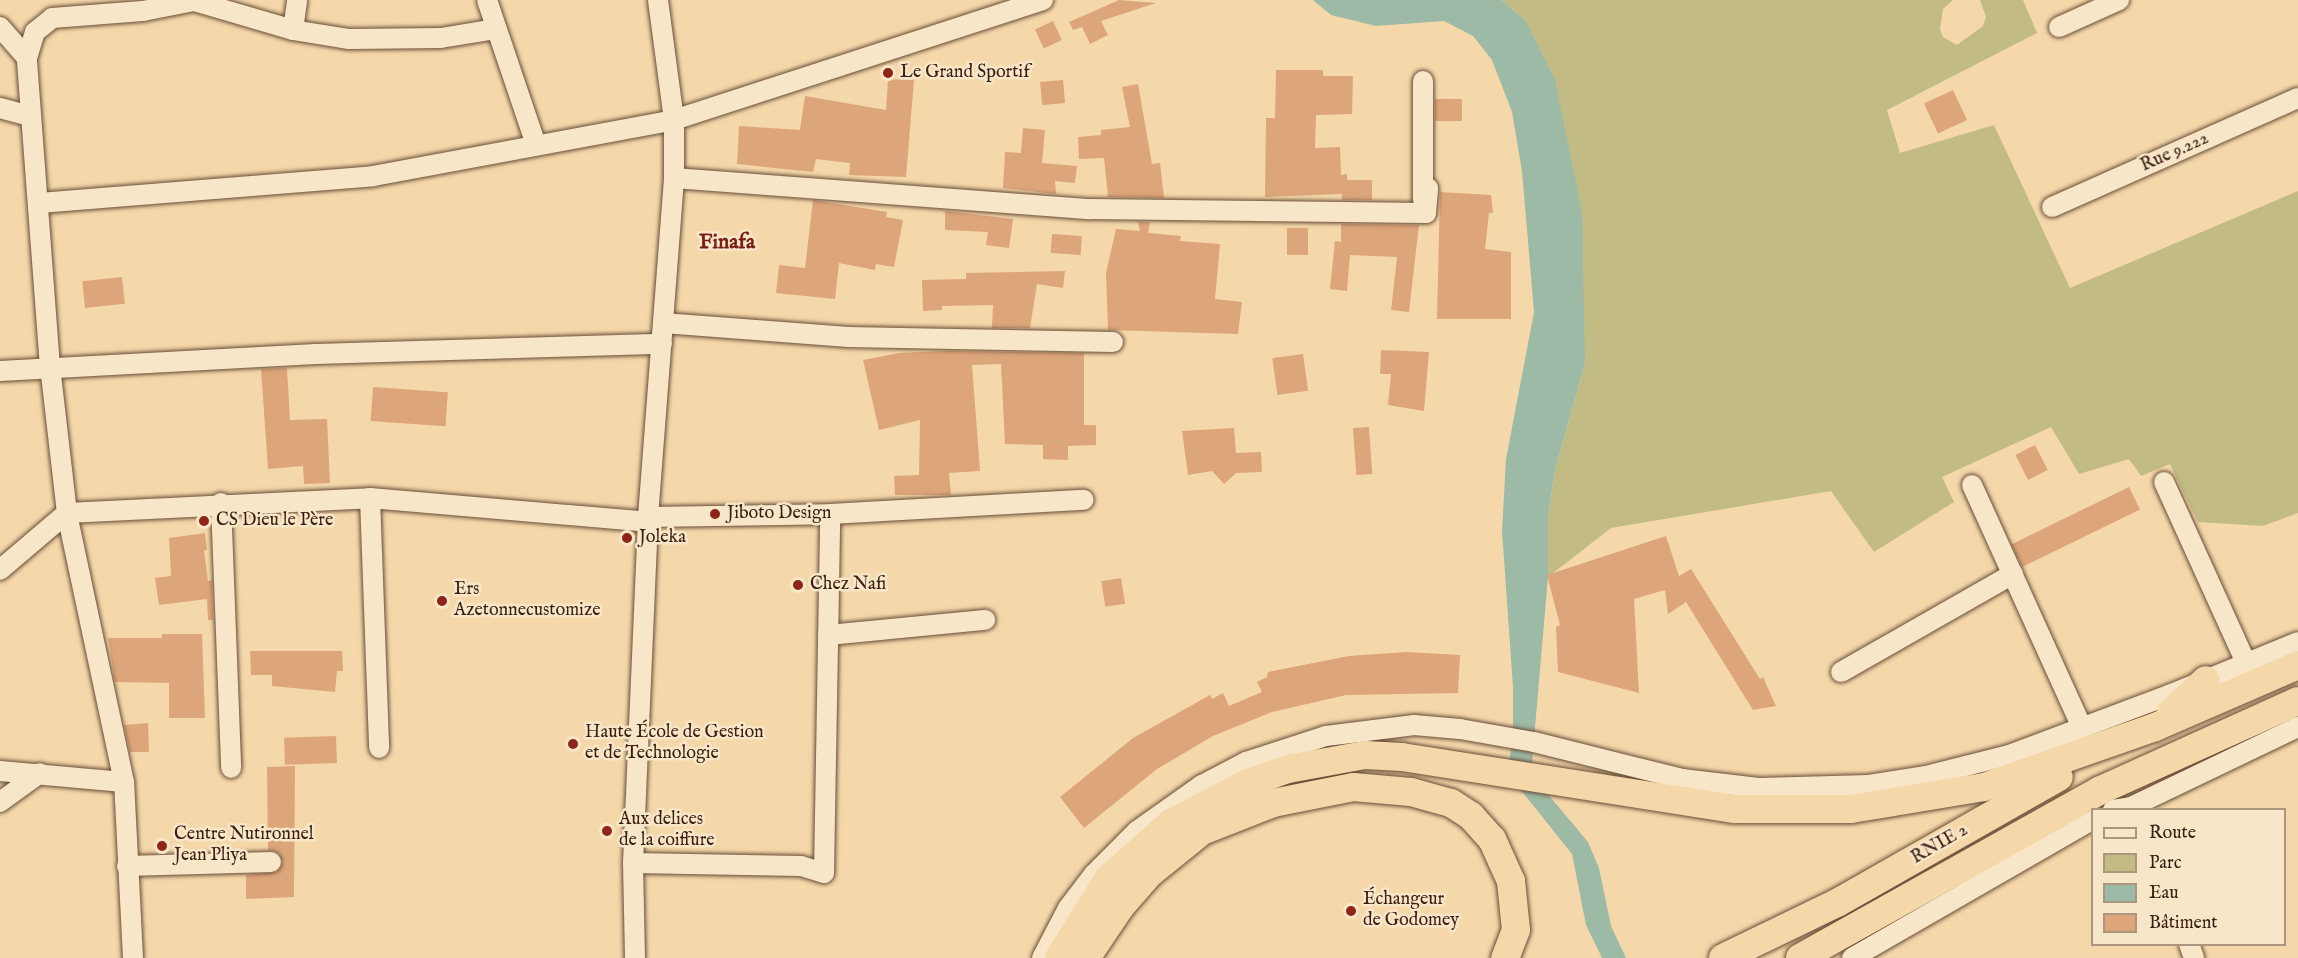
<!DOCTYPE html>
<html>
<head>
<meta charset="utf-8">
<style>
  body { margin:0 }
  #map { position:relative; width:2298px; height:958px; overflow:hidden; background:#f5d8aa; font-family:"IM FELL English",serif }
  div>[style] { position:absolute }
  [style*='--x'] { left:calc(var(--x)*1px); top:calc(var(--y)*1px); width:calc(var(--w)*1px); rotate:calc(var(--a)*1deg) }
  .green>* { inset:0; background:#c2bc84 }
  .water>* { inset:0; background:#9dbaa6 }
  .building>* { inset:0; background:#dda57a; transform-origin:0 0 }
  .roads { filter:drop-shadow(0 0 2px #684d38) drop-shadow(0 0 2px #684d38) }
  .minor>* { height:20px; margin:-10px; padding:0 10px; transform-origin:10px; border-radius:10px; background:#f8e6c8 }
  .highway>* { height:28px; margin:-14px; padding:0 14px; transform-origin:14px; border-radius:14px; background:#f5d8aa }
  .dots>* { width:16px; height:16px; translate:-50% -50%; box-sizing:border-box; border:3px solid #f8e6c8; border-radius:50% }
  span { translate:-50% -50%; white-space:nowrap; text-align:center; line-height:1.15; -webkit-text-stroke:5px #f8e6c8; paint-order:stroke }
  .poi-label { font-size:18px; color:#391f12 }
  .left { translate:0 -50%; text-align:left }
  .street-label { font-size:18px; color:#391f12 }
  .quarter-label { font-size:21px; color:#7a1f14; font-weight:700 }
  .legend { position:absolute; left:2091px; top:808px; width:195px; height:138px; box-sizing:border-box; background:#f8e6c8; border:2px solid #ac967f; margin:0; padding:8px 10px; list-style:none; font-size:18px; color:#391f12 }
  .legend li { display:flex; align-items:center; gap:12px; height:30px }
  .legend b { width:30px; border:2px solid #ac967f }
</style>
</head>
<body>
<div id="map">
  <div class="green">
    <div style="clip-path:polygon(1501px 0,1953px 0,1943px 9px,1940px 29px,1943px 37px,1957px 45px,1983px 26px,1986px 17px,1980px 0,2023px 0,2037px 33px,1887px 110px,1900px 153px,1994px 125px,2070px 288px,2298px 191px,2298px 513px,2263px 526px,2198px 522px,2170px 464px,2141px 476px,2129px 459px,2079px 474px,2051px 427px,1942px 477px,1954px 502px,1874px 552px,1831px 491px,1611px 528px,1548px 577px,1548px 516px,1555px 470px,1585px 363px,1525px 20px)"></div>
  </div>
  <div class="water">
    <div style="clip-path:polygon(1313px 0,1501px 0,1525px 20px,1555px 80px,1582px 212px,1585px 363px,1555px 470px,1548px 516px,1548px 577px,1531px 774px,1588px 842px,1599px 868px,1611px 926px,1626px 958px,1602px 958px,1586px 925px,1572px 854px,1508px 774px,1513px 732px,1513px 687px,1502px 531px,1506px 459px,1534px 312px,1522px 171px,1512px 112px,1492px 60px,1473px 36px,1444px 21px,1376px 26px,1331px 15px)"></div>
  </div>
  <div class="building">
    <div style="clip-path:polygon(1119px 0,1156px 3px,1101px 21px,1108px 35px,1090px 44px,1082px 27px,1073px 30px,1069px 22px)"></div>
    <div style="left:1053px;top:21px;width:21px;height:20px;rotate:65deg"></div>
    <div style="clip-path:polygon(1276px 70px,1323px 70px,1323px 76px,1353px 76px,1352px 114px,1316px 115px,1315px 148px,1340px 147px,1341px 175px,1347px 174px,1347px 180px,1372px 180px,1372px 200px,1342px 200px,1342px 194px,1265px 197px,1266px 118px,1275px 118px)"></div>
    <div style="clip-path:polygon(888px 79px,914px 80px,906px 177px,849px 175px,850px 163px,816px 159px,813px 172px,737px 164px,739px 126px,800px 130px,805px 96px,886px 110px)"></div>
    <div style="left:1063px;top:80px;width:23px;height:23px;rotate:85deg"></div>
    <div style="clip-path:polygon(1138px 84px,1152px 164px,1160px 163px,1164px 198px,1108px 197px,1104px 158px,1079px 159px,1078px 137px,1101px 135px,1101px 130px,1130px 127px,1122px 87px)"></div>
    <div style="left:1953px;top:90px;width:33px;height:32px;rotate:65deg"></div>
    <div style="left:1435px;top:99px;width:27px;height:22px"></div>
    <div style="clip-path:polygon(1023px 128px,1045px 130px,1042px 163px,1077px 166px,1075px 183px,1055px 181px,1056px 194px,1003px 188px,1005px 152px,1021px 153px)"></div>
    <div style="clip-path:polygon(1440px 192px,1491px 195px,1493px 213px,1489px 213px,1485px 249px,1511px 252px,1511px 319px,1437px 319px)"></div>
    <div style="clip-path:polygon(813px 200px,887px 212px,886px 217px,903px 220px,894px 267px,876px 264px,875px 270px,839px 263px,835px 299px,776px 293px,779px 265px,805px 268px)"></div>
    <div style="clip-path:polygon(945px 211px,1013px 219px,1009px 248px,986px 245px,988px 232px,945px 230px)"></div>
    <div style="clip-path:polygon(1138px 222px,1150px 222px,1148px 233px,1181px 236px,1180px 241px,1220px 244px,1215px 299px,1242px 302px,1238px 334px,1108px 330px,1106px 273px,1116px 229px,1140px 231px)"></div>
    <div style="clip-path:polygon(1341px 224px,1419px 225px,1409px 312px,1391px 310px,1397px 257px,1350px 255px,1347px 291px,1330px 289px,1335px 241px,1341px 242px)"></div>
    <div style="left:1287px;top:228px;width:21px;height:27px"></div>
    <div style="left:1052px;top:234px;width:30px;height:19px;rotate:4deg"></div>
    <div style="clip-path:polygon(1065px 271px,1063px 288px,1037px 284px,1030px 328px,992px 328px,993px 305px,942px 306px,942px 310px,923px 311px,922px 280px,966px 279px,966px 273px)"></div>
    <div style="left:122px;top:277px;width:27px;height:40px;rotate:84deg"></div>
    <div style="clip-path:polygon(1381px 350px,1429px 352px,1424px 411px,1388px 405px,1391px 374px,1380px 374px)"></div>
    <div style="clip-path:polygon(949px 351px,1084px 353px,1084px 425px,1096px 425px,1096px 445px,1068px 446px,1068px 460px,1043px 459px,1043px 445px,1005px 444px,1001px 364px,972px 365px,980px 471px,949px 473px,951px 495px,895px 495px,894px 476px,919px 475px,920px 420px,879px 430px,863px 360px,899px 353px)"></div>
    <div style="left:1303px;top:354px;width:37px;height:31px;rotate:82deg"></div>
    <div style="clip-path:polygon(287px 368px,290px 420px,327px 419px,330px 483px,304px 484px,303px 466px,268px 469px,261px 369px)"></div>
    <div style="left:373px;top:387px;width:75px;height:34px;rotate:4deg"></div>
    <div style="left:1369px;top:427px;width:47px;height:16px;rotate:86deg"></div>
    <div style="clip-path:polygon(1234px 428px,1236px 453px,1261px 452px,1262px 472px,1236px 473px,1224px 484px,1212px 471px,1188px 475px,1182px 431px)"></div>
    <div style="left:2035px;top:445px;width:28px;height:22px;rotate:63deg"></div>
    <div style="left:2129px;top:487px;width:25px;height:131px;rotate:64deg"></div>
    <div style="clip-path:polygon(205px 533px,207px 550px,204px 550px,208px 581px,212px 580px,213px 620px,208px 620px,207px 599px,159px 605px,155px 578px,171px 576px,169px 538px)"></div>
    <div style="clip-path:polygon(1666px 536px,1679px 576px,1691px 569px,1760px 679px,1763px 677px,1776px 706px,1753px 710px,1686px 602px,1668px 614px,1665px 590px,1634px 599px,1639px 693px,1558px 672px,1556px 627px,1560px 625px,1547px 575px)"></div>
    <div style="left:1121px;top:578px;width:26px;height:20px;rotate:81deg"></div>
    <div style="clip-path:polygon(162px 634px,202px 634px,205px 718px,169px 718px,169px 683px,115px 682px,108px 638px,162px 638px)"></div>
    <div style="clip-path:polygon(250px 651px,342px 651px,343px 671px,337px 671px,335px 692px,272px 686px,272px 675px,251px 675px)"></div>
    <div style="clip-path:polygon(1406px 652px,1460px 655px,1458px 693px,1346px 695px,1272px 712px,1213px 736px,1157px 769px,1084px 828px,1060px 797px,1133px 738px,1210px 695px,1212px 699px,1223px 693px,1229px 706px,1262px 692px,1257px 682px,1267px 677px,1268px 672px,1349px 656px)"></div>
    <div style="clip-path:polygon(148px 723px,149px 752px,130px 752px,124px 725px)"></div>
    <div style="left:336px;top:736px;width:27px;height:52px;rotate:88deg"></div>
    <div style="clip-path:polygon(295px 766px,294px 897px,246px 899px,246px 875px,277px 872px,283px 862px,277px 852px,268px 850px,267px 767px)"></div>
  </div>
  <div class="roads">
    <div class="minor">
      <div style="--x:487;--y:0;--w:153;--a:71.3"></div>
      <div style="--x:0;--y:27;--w:41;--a:48.9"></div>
      <div style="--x:2059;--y:27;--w:66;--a:-24.2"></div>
      <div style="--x:293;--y:30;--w:30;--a:-82"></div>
      <div style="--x:1423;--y:81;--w:119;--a:90"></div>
      <div style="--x:0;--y:108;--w:31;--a:15"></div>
      <div style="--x:674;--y:178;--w:417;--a:4.3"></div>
      <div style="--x:1090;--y:209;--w:336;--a:0.7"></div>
      <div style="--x:1426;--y:213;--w:25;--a:-85"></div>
      <div style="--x:40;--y:203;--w:334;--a:-4.6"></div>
      <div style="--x:373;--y:176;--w:306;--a:-10.5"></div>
      <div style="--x:674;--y:120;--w:388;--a:-18"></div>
      <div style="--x:2052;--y:207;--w:269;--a:-23.9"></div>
      <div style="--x:663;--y:323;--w:186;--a:4.3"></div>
      <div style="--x:848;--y:337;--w:265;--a:1.1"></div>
      <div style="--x:0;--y:371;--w:316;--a:-3.1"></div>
      <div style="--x:316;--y:354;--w:346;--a:-1.7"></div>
      <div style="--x:2164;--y:482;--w:199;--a:65.6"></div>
      <div style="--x:1972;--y:485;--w:267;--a:65.6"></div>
      <div style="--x:370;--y:498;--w:250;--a:87.9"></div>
      <div style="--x:221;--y:503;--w:265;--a:87.8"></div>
      <div style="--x:648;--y:517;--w:182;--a:-0.9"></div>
      <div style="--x:830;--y:514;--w:254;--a:-3.2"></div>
      <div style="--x:0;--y:570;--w:88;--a:-40.4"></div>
      <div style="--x:67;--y:513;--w:303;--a:-2.8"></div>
      <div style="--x:370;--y:498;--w:279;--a:4.9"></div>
      <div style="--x:828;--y:635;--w:158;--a:-5.5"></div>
      <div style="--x:1841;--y:672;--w:198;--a:-29.7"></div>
      <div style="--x:0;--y:771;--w:124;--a:5.1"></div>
      <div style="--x:0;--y:802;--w:49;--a:-35.9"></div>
      <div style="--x:2113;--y:810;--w:18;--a:-9"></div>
      <div style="--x:2131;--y:807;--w:185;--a:-25.6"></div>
      <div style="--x:633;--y:863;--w:168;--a:1"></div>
      <div style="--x:801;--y:866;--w:24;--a:17"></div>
      <div style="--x:824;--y:873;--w:359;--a:-89"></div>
      <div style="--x:127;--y:866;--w:144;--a:-1.6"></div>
      <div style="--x:2189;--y:944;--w:15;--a:70"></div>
      <div style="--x:133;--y:958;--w:176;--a:-92.9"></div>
      <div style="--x:124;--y:782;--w:275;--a:-102"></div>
      <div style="--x:67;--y:513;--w:147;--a:-96.6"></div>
      <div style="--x:50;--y:367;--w:310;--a:-94.3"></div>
      <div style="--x:27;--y:58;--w:27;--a:-73"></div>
      <div style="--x:35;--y:32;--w:22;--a:-39"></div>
      <div style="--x:52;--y:18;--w:91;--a:-4.4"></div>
      <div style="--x:143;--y:11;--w:52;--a:-11.1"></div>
      <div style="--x:194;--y:1;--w:103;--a:16.3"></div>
      <div style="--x:293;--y:30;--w:57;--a:9.1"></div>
      <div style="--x:349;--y:39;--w:92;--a:-0.6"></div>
      <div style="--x:441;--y:38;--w:56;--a:-9.3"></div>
      <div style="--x:635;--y:958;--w:95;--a:-91.2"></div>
      <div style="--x:633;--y:863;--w:346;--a:-87.5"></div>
      <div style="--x:648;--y:517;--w:340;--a:-85.6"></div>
      <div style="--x:674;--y:178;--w:58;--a:-90"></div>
      <div style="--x:674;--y:120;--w:121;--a:-97.6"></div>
      <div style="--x:1042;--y:958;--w:56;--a:-62.5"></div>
      <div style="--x:1068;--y:908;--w:43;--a:-52.6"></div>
      <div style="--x:1094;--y:874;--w:61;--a:-45"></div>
      <div style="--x:1137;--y:831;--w:80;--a:-35.3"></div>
      <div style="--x:1202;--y:785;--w:50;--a:-27.6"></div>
      <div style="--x:1246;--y:762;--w:84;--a:-18"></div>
      <div style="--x:1326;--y:736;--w:89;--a:-7.1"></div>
      <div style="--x:1414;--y:725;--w:46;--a:5"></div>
      <div style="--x:1460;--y:729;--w:75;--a:10"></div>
      <div style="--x:1534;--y:742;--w:153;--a:14"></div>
      <div style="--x:1682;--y:779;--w:79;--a:6.6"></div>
      <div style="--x:1760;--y:788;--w:109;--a:-1.6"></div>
      <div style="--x:1869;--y:785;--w:58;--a:-9"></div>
      <div style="--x:1926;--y:776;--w:86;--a:-14.2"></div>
      <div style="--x:2009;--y:755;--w:171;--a:-20.6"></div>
      <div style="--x:2169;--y:695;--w:139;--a:-22.3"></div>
      <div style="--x:1852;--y:958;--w:277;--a:-29.9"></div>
    </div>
    <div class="highway">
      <div style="--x:2171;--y:712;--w:47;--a:-42.4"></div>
      <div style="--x:1059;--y:958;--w:94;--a:-58"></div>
      <div style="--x:1109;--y:878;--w:83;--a:-41.6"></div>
      <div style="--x:1171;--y:823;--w:87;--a:-27.5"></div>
      <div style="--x:1248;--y:783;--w:42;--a:-19.3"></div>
      <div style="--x:1288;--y:769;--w:78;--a:-10.3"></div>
      <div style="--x:1365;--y:755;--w:37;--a:3"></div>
      <div style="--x:1402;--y:757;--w:337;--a:8.9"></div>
      <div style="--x:1735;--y:809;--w:116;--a:0"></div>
      <div style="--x:1851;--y:809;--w:135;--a:-9.4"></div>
      <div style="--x:1984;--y:787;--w:181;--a:-19.3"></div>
      <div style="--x:2155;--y:727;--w:156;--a:-23.4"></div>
      <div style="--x:1086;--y:958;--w:63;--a:-56.1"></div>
      <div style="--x:1121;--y:906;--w:43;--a:-48.8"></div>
      <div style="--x:1149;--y:874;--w:68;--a:-39.1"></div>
      <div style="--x:1202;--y:831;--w:76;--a:-21.5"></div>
      <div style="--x:1273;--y:803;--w:82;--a:-11.3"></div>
      <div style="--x:1353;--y:787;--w:58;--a:4.9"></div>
      <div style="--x:1411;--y:792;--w:41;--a:15.4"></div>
      <div style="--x:1451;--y:803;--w:24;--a:33"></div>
      <div style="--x:1471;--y:816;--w:31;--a:48"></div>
      <div style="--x:1492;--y:839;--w:46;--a:65.7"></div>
      <div style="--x:1511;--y:881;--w:49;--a:84.2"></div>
      <div style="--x:1516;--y:930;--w:30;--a:111"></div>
      <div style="--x:1723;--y:958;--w:127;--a:-25.8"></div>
      <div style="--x:1837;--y:903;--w:255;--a:-29.6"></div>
      <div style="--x:1800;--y:958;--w:345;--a:-29.2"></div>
      <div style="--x:2101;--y:790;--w:216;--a:-24.3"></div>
    </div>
  </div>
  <div class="dots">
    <div style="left:888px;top:73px;background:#8f2418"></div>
    <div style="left:715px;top:514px;background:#8f2418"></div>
    <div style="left:204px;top:521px;background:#8f2418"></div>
    <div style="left:627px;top:538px;background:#8f2418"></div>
    <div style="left:798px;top:585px;background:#8f2418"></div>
    <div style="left:442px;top:601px;background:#8f2418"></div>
    <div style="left:573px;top:744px;background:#8f2418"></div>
    <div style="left:607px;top:831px;background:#8f2418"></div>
    <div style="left:162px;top:846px;background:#8f2418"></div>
    <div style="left:1351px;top:911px;background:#8f2418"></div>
  </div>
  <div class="poi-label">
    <span class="left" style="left:900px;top:73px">Le Grand Sportif</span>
    <span class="left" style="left:727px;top:514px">Jiboto Design</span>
    <span class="left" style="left:216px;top:521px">CS Dieu le Père</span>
    <span class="left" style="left:639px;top:538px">Joleka</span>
    <span class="left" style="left:810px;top:585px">Chez Nafi</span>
    <span class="left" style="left:454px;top:601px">Ers<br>Azetonnecustomize</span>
    <span class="left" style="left:585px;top:744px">Haute École de Gestion<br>et de Technologie</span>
    <span class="left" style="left:619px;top:831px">Aux delices<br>de la coiffure</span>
    <span class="left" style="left:174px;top:846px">Centre Nutironnel<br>Jean Pliya</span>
    <span class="left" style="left:1363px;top:911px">Échangeur<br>de Godomey</span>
  </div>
  <div class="street-label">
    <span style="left:2175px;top:153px;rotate:-24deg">Rue 9.222</span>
    <span style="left:1940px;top:845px;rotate:-30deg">RNIE 2</span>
  </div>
  <div class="quarter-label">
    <span style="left:727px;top:243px">Finafa</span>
  </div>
  <ul class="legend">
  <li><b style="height:8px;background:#f8e6c8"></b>Route</li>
  <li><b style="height:16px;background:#c2bc84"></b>Parc</li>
  <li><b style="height:16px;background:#9dbaa6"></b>Eau</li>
  <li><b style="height:16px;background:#dda57a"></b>Bâtiment</li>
  </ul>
</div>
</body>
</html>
